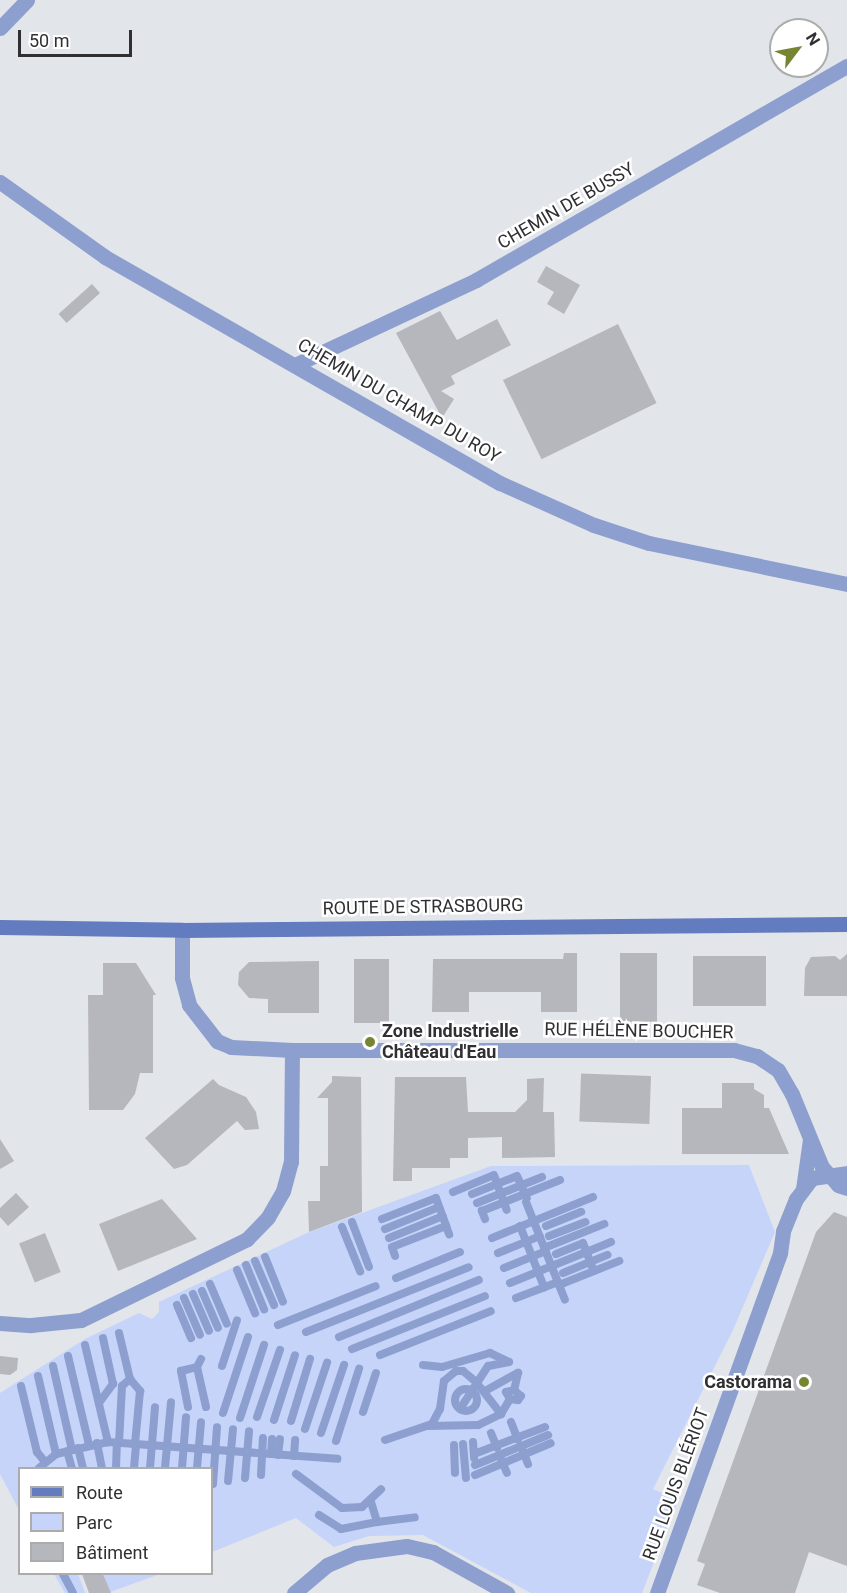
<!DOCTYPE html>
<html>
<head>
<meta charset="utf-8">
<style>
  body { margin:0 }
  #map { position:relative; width:847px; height:1593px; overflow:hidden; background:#e2e5ea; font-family:Roboto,sans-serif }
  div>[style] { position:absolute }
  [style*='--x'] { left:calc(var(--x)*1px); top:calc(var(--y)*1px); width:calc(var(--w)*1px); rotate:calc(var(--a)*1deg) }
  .green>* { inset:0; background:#c5d4f8 }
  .building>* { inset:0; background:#b5b7bd; transform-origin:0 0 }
  .lane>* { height:8px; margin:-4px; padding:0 4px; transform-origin:4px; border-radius:4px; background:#8d9fce }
  .lane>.ring { margin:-4px; padding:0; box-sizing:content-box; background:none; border:8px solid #8d9fce; border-radius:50% }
  .street>* { height:15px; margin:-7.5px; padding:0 7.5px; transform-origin:7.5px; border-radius:7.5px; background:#8d9fce }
  .secondary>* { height:15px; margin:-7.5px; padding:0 7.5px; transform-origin:7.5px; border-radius:7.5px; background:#637cc0 }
  .dots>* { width:16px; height:16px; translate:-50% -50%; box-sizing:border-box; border:3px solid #fff; border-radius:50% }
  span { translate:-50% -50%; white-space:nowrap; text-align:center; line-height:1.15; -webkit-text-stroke:5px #fff; paint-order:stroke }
  .street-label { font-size:18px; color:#303032 }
  .poi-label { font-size:18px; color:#303032; font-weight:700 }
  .left { translate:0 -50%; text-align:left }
  .right { translate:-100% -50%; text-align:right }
  .legend { position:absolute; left:18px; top:1467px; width:195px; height:108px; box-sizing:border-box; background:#fff; border:2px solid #acacad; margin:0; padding:8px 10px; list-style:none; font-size:18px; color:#303032 }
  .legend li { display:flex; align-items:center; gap:12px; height:30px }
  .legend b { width:30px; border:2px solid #acacad }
  .north { position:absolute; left:769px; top:18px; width:60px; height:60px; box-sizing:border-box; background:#fff; border:2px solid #acacad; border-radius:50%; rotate:58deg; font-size:16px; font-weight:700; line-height:24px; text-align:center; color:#303032 }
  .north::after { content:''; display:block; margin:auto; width:21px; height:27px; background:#778432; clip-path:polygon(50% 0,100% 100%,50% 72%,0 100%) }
  .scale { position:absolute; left:18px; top:30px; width:114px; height:27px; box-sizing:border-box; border:3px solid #303032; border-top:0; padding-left:8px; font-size:18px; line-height:21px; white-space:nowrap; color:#303032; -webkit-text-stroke:4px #fff; paint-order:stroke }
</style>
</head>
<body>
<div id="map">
  <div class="green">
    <div style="clip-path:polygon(749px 1165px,775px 1232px,733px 1330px,653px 1489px,678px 1500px,642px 1593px,531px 1593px,423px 1535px,369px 1536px,334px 1547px,296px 1518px,212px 1552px,212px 1468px,20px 1468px,19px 1510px,0 1474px,0 1393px,85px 1339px,139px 1313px,152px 1319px,159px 1312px,159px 1302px,307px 1233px,491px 1166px)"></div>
    <div style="clip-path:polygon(54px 1574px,78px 1574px,85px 1593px,65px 1593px)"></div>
    <div style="clip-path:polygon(103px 1574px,160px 1574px,110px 1592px)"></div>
  </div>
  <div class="building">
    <div style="clip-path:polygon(546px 266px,580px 285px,564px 314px,547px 304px,554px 292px,537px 282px)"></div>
    <div style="left:92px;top:284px;width:12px;height:45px;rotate:48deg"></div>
    <div style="clip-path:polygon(440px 311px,457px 340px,497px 319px,511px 345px,451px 376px,455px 384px,441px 391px,454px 399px,442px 418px,396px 333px)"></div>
    <div style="left:618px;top:324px;width:88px;height:128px;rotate:64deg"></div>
    <div style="clip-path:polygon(564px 953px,577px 953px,577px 1012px,541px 1012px,541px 992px,469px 992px,469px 1012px,432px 1012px,433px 959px,563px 959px)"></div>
    <div style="left:620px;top:953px;width:37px;height:69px"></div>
    <div style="clip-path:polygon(847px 954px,847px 996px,804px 996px,805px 968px,811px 957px,835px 956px,840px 960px)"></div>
    <div style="left:693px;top:956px;width:73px;height:50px"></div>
    <div style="left:354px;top:959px;width:35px;height:64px"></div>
    <div style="clip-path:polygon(319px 961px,319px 1013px,268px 1013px,268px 999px,249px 998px,238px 985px,239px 972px,249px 962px)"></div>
    <div style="clip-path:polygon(103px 963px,136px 963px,156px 995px,153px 995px,153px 1073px,140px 1073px,135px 1094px,123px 1110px,89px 1110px,88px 995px,103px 995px)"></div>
    <div style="clip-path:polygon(332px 1076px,361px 1077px,362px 1212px,309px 1232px,308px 1201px,320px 1201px,320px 1166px,328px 1166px,328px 1098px,317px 1098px,332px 1082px)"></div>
    <div style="left:651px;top:1076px;width:48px;height:70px;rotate:92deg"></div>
    <div style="clip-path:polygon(395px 1077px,466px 1077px,468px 1112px,515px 1112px,527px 1100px,527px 1079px,544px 1078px,543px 1112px,554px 1112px,555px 1157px,502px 1158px,502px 1137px,468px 1138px,468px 1158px,450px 1158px,450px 1168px,412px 1168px,412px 1181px,393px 1181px)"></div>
    <div style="clip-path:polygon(213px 1079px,219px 1085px,246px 1097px,256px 1112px,259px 1129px,245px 1130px,237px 1121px,187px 1165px,174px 1169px,145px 1138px)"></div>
    <div style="clip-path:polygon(722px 1083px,754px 1083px,754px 1089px,764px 1095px,764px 1108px,769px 1108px,789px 1154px,682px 1154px,682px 1108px,722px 1108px)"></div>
    <div style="clip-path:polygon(0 1139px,14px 1161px,0 1169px)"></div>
    <div style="clip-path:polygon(16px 1193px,29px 1207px,8px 1226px,0 1217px,0 1208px)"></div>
    <div style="clip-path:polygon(162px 1199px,197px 1239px,118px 1271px,99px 1224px)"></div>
    <div style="clip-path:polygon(834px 1212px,847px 1217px,847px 1566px,809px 1552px,795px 1593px,720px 1593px,697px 1585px,705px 1564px,697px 1561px,816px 1232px)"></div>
    <div style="left:45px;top:1233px;width:42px;height:28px;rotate:68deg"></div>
    <div style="clip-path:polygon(0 1356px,18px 1358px,17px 1370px,10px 1375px,0 1374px)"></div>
    <div style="clip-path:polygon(82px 1574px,103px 1574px,111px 1593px,89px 1593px)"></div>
  </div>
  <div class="lane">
    <div style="--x:453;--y:1192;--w:44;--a:-22.5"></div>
    <div style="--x:494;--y:1175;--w:37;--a:70"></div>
    <div style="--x:472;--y:1194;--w:48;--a:-21.8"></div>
    <div style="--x:517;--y:1176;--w:24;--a:66"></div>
    <div style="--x:526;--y:1202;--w:105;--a:68.3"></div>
    <div style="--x:477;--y:1203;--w:70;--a:-21.8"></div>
    <div style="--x:382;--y:1219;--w:58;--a:-21.3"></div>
    <div style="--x:436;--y:1198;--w:30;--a:70"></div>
    <div style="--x:485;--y:1219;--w:9;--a:-111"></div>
    <div style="--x:482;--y:1211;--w:84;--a:-21.7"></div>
    <div style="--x:352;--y:1222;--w:48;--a:69.3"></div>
    <div style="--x:520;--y:1226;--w:66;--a:68.5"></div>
    <div style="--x:546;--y:1226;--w:38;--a:-22"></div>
    <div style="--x:342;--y:1227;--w:48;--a:67.8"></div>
    <div style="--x:385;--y:1229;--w:58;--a:-22.2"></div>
    <div style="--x:549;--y:1236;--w:39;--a:-21"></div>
    <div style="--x:389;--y:1238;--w:58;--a:-22.2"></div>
    <div style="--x:492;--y:1238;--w:109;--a:-22.1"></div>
    <div style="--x:544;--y:1248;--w:65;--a:-21.8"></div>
    <div style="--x:498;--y:1253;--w:45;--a:-22"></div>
    <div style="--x:556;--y:1254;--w:29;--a:-22"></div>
    <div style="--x:583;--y:1243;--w:30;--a:69"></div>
    <div style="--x:395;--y:1256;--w:9;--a:-108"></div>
    <div style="--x:392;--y:1247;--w:58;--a:-21.3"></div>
    <div style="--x:446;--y:1226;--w:9;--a:69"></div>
    <div style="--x:265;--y:1257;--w:48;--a:68.2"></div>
    <div style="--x:255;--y:1261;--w:48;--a:66.6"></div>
    <div style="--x:246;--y:1265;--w:48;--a:67.8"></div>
    <div style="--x:504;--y:1268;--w:45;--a:-22"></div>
    <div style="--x:237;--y:1270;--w:47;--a:67.3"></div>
    <div style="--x:563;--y:1273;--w:48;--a:-22.2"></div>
    <div style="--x:396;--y:1278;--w:69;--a:-22.1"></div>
    <div style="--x:510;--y:1283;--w:109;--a:-22.1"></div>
    <div style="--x:210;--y:1284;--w:43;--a:67"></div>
    <div style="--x:559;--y:1285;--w:65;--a:-21.8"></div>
    <div style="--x:202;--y:1291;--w:40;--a:66.6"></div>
    <div style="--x:193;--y:1294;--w:40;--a:66.6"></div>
    <div style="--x:184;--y:1298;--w:40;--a:66.6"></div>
    <div style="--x:516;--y:1298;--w:45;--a:-20.9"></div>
    <div style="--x:177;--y:1305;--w:36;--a:67"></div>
    <div style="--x:278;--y:1325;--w:105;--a:-21.7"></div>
    <div style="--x:306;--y:1332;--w:175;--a:-21.7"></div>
    <div style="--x:119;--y:1333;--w:47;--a:76.6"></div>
    <div style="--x:130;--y:1379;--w:16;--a:50"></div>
    <div style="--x:140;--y:1391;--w:53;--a:95.4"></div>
    <div style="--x:339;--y:1337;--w:151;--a:-22.2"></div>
    <div style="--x:85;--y:1345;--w:100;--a:76.7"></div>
    <div style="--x:352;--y:1349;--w:143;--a:-21.7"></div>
    <div style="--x:380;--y:1355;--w:119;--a:-21.6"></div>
    <div style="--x:68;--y:1356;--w:91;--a:76.7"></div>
    <div style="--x:423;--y:1365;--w:19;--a:6"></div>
    <div style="--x:442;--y:1367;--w:50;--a:-16.3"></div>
    <div style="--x:490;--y:1353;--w:21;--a:25"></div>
    <div style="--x:509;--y:1362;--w:21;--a:169"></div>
    <div style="--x:488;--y:1366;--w:51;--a:123.1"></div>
    <div style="--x:53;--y:1366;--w:86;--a:77.3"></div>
    <div style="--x:222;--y:1366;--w:48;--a:-71.9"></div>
    <div style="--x:197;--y:1367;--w:41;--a:77.3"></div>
    <div style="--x:38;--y:1376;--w:80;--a:77"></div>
    <div style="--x:21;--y:1386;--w:68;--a:76.4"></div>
    <div style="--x:37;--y:1452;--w:13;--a:51"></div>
    <div class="ring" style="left:455px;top:1389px;width:14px;height:14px"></div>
    <div style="--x:485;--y:1391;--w:38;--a:-29"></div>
    <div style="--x:518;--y:1373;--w:17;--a:103"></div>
    <div style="--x:99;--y:1403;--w:24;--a:-54"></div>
    <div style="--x:113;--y:1384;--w:47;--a:-102.3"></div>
    <div style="--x:188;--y:1407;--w:37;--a:-101"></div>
    <div style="--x:181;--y:1371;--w:16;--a:-14"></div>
    <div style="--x:197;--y:1367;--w:9;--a:-63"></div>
    <div style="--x:363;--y:1412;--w:41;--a:-71.6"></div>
    <div style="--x:223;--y:1413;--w:80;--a:-71.8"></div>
    <div style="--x:501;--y:1414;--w:17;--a:-59"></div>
    <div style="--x:510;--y:1399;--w:8;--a:-120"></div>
    <div style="--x:506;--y:1392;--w:8;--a:-14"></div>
    <div style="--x:514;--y:1390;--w:9;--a:41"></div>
    <div style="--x:521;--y:1396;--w:5;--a:127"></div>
    <div style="--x:518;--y:1400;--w:8;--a:-173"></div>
    <div style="--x:257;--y:1417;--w:71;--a:-71.1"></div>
    <div style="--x:240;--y:1418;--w:77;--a:-71.8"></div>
    <div style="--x:274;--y:1420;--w:68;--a:-72.1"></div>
    <div style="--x:291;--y:1421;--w:65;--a:-73"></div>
    <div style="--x:511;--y:1422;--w:19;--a:69"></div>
    <div style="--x:305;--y:1429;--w:70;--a:-71.6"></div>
    <div style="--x:321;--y:1433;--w:72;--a:-71.3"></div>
    <div style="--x:491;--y:1433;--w:16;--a:68"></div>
    <div style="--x:385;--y:1440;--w:50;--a:-18.8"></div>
    <div style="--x:432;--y:1424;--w:17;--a:-62"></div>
    <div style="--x:440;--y:1409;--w:28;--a:-82"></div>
    <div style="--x:444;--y:1381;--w:16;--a:-40"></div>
    <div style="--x:456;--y:1371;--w:7;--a:0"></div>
    <div style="--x:463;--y:1371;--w:17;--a:40"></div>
    <div style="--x:476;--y:1382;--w:41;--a:52"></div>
    <div style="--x:501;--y:1414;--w:25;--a:154"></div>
    <div style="--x:478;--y:1425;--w:50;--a:178.9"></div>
    <div style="--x:336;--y:1441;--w:76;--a:-72.3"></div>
    <div style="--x:473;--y:1442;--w:16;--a:86"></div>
    <div style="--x:97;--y:1443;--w:25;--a:79"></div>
    <div style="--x:119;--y:1443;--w:57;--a:-87"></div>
    <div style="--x:122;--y:1386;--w:11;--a:-41"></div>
    <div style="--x:463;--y:1444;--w:34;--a:85"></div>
    <div style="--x:454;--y:1445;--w:28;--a:88"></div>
    <div style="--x:78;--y:1448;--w:21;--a:76"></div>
    <div style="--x:67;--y:1451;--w:18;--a:74"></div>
    <div style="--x:523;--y:1451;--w:14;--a:69"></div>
    <div style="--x:271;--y:1454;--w:15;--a:-86"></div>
    <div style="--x:474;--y:1454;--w:76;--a:-20.8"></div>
    <div style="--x:278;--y:1455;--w:16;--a:-83"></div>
    <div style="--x:294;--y:1456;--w:16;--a:-86"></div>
    <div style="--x:501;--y:1459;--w:15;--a:67"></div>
    <div style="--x:475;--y:1465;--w:79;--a:-22.3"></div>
    <div style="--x:39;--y:1468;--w:22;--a:-39"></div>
    <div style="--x:56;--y:1454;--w:53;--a:-13"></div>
    <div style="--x:108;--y:1442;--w:230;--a:4.2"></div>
    <div style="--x:116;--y:1468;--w:25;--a:-88"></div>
    <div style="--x:134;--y:1468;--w:24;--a:-85"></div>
    <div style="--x:150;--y:1468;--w:61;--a:-85.3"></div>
    <div style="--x:165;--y:1468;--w:66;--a:-84.8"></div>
    <div style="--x:182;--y:1468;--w:51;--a:-85.5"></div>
    <div style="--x:197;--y:1468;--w:46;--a:-85"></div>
    <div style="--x:296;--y:1474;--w:57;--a:36.5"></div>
    <div style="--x:342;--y:1508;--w:20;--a:-3"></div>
    <div style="--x:362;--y:1507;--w:26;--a:-43"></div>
    <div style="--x:261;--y:1475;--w:37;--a:-87"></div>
    <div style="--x:475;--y:1475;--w:82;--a:-22.8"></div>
    <div style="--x:245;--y:1478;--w:47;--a:-85.1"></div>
    <div style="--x:228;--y:1481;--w:52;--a:-84.5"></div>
    <div style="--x:213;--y:1484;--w:57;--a:-86"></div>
    <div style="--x:371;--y:1502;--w:21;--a:73"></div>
    <div style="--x:377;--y:1522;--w:38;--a:-7"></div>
    <div style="--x:319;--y:1515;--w:26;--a:32"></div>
    <div style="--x:341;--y:1529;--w:37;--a:-11"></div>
    <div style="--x:63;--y:1574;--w:21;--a:62"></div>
  </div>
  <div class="street">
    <div style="--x:0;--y:28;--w:39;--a:-46"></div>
    <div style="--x:0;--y:182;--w:129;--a:35.5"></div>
    <div style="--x:105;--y:257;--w:455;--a:29.8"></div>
    <div style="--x:500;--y:483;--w:103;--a:24.1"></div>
    <div style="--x:594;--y:525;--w:58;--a:18.1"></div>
    <div style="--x:649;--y:543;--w:202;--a:11.7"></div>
    <div style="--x:297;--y:364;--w:198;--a:-25.1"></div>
    <div style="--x:476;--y:280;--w:428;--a:-30"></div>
    <div style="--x:182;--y:930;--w:48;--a:90"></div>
    <div style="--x:182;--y:978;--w:28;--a:75"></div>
    <div style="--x:189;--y:1005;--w:46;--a:52.1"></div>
    <div style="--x:217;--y:1041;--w:15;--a:23"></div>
    <div style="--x:231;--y:1047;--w:61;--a:2.8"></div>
    <div style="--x:292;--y:1050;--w:442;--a:0"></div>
    <div style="--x:734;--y:1050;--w:24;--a:15"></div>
    <div style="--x:757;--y:1056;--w:25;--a:34"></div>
    <div style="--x:778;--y:1070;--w:28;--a:60"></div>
    <div style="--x:792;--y:1094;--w:79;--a:67.7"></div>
    <div style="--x:822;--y:1167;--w:24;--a:48"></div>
    <div style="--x:838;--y:1185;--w:9;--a:18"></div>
    <div style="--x:803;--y:1189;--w:50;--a:-82"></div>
    <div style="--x:0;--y:1323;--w:31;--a:4"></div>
    <div style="--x:31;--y:1325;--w:50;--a:-5.7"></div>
    <div style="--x:81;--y:1320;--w:185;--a:-26"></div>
    <div style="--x:247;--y:1239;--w:30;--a:-46"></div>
    <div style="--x:268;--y:1217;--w:30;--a:-60"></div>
    <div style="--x:283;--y:1191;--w:30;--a:-75"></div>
    <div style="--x:291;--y:1162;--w:112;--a:-89.5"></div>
    <div style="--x:294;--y:1593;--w:43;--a:-40.3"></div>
    <div style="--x:327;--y:1565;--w:30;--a:-23"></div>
    <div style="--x:355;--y:1553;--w:52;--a:-7.7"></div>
    <div style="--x:407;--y:1546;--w:27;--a:13"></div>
    <div style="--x:433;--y:1552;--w:85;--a:29"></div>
    <div style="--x:657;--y:1593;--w:362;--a:-70.1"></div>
    <div style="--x:780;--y:1253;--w:22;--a:-82"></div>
    <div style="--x:783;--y:1231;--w:35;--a:-68"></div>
    <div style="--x:796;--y:1199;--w:26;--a:-53"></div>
    <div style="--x:812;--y:1178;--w:35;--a:-8"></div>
  </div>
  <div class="secondary">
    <div style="--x:0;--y:927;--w:182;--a:0.9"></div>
    <div style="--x:182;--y:930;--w:665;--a:-0.52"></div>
  </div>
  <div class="dots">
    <div style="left:370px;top:1042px;background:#778432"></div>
    <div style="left:804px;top:1382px;background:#778432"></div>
  </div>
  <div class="street-label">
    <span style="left:566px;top:206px;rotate:-30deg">CHEMIN DE BUSSY</span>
    <span style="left:399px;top:401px;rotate:30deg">CHEMIN DU CHAMP DU ROY</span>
    <span style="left:423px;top:907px;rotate:-1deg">ROUTE DE STRASBOURG</span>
    <span style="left:639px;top:1031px;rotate:1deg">RUE HÉLÈNE BOUCHER</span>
    <span style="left:676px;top:1484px;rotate:-70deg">RUE LOUIS BLÉRIOT</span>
  </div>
  <div class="poi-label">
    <span class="left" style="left:382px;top:1042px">Zone Industrielle<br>Château d'Eau</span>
    <span class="right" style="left:792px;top:1382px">Castorama</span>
  </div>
  <ul class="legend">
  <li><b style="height:8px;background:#637cc0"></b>Route</li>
  <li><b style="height:16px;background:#c5d4f8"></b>Parc</li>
  <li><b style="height:16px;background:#b5b7bd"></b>Bâtiment</li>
  </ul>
  <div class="north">N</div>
  <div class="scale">50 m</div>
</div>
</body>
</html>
